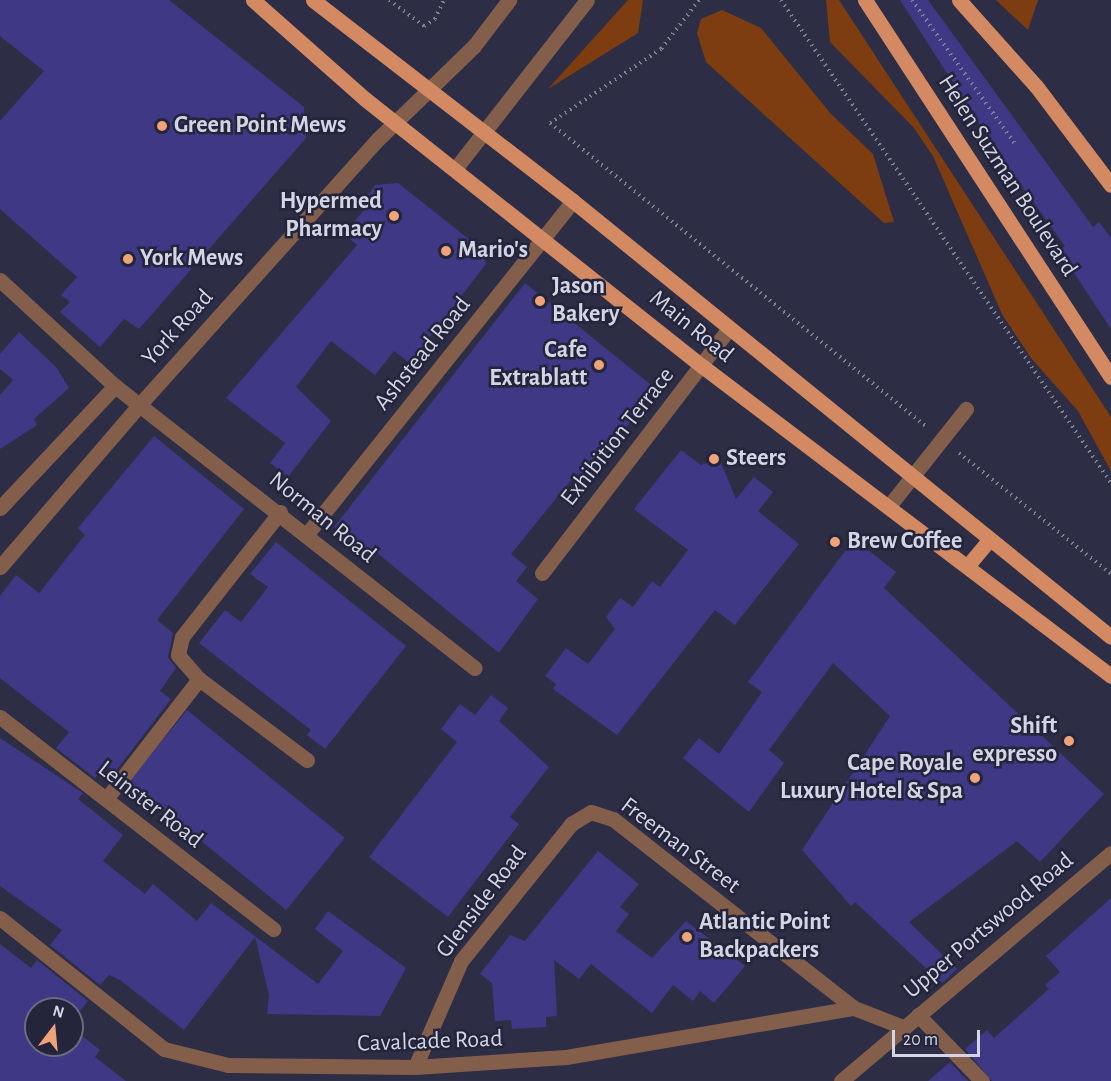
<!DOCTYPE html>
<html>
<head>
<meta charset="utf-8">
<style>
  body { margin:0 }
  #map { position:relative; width:1111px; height:1081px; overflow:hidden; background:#2d2e45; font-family:"Alegreya Sans",sans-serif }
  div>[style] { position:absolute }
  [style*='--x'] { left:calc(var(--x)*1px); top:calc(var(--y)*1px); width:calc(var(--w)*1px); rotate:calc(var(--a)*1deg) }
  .green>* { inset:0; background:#7e3d10 }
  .building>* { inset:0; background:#3e3885; transform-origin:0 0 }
  .path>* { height:4px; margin-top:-2px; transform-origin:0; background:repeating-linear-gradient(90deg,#818295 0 1.5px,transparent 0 6px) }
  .minor>* { height:15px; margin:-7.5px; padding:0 7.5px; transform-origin:7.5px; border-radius:7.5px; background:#835f4b }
  .major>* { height:15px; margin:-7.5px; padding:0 7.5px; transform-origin:7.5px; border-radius:7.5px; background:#d38a62 }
  .dots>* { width:16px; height:16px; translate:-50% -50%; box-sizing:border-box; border:3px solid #24243a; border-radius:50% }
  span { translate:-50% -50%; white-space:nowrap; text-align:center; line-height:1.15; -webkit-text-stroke:5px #24243a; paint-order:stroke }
  .poi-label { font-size:24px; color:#d4d5e4; font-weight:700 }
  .left { translate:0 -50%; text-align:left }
  .right { translate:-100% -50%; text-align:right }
  .street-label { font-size:24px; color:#d4d5e4 }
  .north { position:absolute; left:24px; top:997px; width:60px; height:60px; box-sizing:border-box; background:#24243a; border:2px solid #6a6b7e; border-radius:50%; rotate:16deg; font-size:16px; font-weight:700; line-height:24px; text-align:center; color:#d4d5e4 }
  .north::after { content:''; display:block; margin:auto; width:21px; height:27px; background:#efa378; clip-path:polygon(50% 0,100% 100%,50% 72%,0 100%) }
  .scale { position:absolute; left:892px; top:1030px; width:88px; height:27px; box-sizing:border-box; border:3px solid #d4d5e4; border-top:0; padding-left:8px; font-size:18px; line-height:21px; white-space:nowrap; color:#d4d5e4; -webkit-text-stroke:4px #24243a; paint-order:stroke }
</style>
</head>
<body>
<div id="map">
  <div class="green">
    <div style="clip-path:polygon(628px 0,643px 0,638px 33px,548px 89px)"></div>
    <div style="clip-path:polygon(826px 0,839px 0,1111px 417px,1111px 471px,1078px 411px,1031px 358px,1002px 314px,933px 156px,914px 128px,830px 42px)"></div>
    <div style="clip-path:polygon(996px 0,1038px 0,1028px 30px)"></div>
    <div style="clip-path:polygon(722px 10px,761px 28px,831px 114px,873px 154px,894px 222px,884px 223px,706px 62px,697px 33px,701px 19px)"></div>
  </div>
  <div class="building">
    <div style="clip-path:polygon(0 0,169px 0,304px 107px,306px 138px,139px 329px,124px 319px,100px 347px,60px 312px,70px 302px,61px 295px,77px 277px,0 209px,0 121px,44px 71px,0 36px)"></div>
    <div style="clip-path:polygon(900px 0,928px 0,1093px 227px,1099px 222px,1111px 238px,1111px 329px,1059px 250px,1065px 246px,1000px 156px)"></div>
    <div style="clip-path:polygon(398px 183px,485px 252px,486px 264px,410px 363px,394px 351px,375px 375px,331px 341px,296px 387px,331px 421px,288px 477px,270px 463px,285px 443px,226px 398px,357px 245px,344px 234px,370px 203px,365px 199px,375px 185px)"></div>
    <div style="clip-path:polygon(525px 283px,656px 389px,584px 481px,576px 474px,511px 554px,527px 567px,516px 581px,538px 599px,499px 653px,376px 552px,372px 557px,334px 527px)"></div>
    <div style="clip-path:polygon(19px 332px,56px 367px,69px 388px,34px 419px,37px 425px,0 449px,0 395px,13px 380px,0 369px,0 354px)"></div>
    <div style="clip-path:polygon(154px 436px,244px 509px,157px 620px,173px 633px,168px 657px,176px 668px,160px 691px,171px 699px,115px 772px,106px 765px,95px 778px,56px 748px,69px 732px,0 678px,0 596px,16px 575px,39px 593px,85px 535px,78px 528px)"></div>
    <div style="clip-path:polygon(681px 450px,701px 465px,719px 458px,736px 499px,754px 477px,773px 492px,758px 511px,799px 544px,735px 625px,715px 610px,617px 735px,553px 689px,556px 684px,545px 676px,566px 648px,588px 664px,615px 629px,606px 617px,620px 598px,633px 607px,652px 581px,660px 587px,688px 550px,634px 509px)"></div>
    <div style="clip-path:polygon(854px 539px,896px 572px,884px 588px,1104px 794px,1040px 862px,1017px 841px,909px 922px,957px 969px,942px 983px,855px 902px,851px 906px,802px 850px,890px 716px,833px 663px,769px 750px,784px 763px,749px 812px,683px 758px,699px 738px,719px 754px,762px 692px,748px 682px)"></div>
    <div style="clip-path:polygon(276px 542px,406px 646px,325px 749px,307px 735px,311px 730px,199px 643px,225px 610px,241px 622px,268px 587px,250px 574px)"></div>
    <div style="clip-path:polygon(491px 695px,508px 708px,499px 721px,549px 767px,510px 817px,519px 824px,448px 917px,369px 857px,457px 742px,441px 729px,460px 704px,475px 715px)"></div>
    <div style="left:187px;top:710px;width:203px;height:93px;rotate:39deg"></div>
    <div style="clip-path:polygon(0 738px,83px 793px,78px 799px,123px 835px,103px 861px,145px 894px,153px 884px,197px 921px,211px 903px,318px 984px,343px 951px,315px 929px,328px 911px,406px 968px,380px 1016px,267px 1014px,269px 995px,255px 937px,184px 1030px,120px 980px,109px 975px,100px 985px,50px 945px,62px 930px,0 886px)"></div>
    <div style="clip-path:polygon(598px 851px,639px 884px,620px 907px,629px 914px,616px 931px,652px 958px,686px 921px,745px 966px,714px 1003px,700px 991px,693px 1001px,673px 985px,652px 1013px,591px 964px,579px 979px,554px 960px,557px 1016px,546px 1017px,546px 1027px,512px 1029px,511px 1020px,495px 1021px,492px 983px,480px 974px,510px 935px,525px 941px)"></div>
    <div style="clip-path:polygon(1111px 898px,1111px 1081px,992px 1081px,965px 1049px,987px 1030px,994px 1038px,1049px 989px,1045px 985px,1060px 972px,1046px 956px)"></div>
    <div style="clip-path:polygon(0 944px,31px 968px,37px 960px,88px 1001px,72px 1021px,72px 1009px,36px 1009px,36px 1045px,72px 1045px,72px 1028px,100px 1050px,95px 1057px,126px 1081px,0 1081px)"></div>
    <div style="clip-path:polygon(950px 1062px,968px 1081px,928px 1081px)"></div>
  </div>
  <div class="path">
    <div style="--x:389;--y:0;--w:44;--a:36.6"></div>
    <div style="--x:424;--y:26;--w:13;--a:-32"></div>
    <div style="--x:435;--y:19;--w:21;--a:-65"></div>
    <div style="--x:699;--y:0;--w:62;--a:127.8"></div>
    <div style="--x:661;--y:49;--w:133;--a:146.3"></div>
    <div style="--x:550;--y:123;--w:482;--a:38.9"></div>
    <div style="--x:781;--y:0;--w:585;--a:55.66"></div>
    <div style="--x:912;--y:0;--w:178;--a:54.4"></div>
    <div style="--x:959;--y:453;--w:194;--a:38.5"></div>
  </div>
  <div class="minor">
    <div style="--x:455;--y:169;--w:214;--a:-52"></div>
    <div style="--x:0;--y:280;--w:156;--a:42.7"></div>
    <div style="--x:889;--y:506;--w:124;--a:-51.6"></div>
    <div style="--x:0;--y:508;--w:168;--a:-46.7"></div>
    <div style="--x:115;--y:386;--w:457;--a:38.1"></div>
    <div style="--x:280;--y:512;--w:159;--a:128.1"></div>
    <div style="--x:182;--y:637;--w:18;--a:103"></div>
    <div style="--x:178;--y:655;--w:32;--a:49"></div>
    <div style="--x:199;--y:679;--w:135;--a:36.9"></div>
    <div style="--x:307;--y:534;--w:426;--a:-51.4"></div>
    <div style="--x:0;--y:567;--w:216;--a:-49.3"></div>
    <div style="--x:141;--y:403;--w:355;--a:-48.1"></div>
    <div style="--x:378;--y:139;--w:134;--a:-44.1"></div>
    <div style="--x:474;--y:46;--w:58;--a:-52.7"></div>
    <div style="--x:542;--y:573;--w:308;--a:-52.6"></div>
    <div style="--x:0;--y:717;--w:346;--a:37.8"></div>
    <div style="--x:106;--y:799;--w:152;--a:-52.2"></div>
    <div style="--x:0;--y:918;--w:210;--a:38.6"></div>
    <div style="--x:164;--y:1049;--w:66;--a:14"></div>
    <div style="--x:228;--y:1065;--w:187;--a:0.6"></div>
    <div style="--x:415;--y:1067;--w:151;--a:-3.8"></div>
    <div style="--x:566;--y:1057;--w:292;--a:-9.7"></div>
    <div style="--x:854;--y:1008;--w:53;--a:21.2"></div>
    <div style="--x:918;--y:1015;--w:92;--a:45.9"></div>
    <div style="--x:415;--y:1067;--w:116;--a:-66.5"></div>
    <div style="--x:461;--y:961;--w:176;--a:-51.2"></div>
    <div style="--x:571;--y:824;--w:23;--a:-31"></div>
    <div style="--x:591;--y:812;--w:23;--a:18"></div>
    <div style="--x:613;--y:819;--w:306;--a:38.1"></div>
    <div style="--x:841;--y:1081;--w:353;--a:-40.2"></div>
  </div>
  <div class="major">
    <div style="--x:253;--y:0;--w:149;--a:41.5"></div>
    <div style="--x:365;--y:99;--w:430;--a:38.4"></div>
    <div style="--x:702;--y:366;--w:513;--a:37.16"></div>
    <div style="--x:313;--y:0;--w:329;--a:37.7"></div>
    <div style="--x:573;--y:201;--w:692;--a:39.02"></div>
    <div style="--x:865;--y:0;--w:450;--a:56.9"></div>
    <div style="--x:959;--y:0;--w:115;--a:48.2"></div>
    <div style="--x:1036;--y:86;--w:124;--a:52.9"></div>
    <div style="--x:969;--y:564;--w:31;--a:-50"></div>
  </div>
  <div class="dots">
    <div style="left:162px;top:126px;background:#efa378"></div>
    <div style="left:394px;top:216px;background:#efa378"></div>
    <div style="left:446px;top:251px;background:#efa378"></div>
    <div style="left:128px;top:259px;background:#efa378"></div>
    <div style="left:540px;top:301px;background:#efa378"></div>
    <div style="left:599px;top:365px;background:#efa378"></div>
    <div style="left:714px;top:459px;background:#efa378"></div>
    <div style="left:835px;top:542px;background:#efa378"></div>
    <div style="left:1069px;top:741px;background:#efa378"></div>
    <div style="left:975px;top:778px;background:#efa378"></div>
    <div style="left:687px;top:937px;background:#efa378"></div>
  </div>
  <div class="poi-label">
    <span class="left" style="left:174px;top:126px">Green Point Mews</span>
    <span class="right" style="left:382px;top:216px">Hypermed<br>Pharmacy</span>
    <span class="left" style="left:458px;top:251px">Mario's</span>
    <span class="left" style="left:140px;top:259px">York Mews</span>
    <span class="left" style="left:552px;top:301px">Jason<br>Bakery</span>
    <span class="right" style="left:587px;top:365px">Cafe<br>Extrablatt</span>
    <span class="left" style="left:726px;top:459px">Steers</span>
    <span class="left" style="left:847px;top:542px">Brew Coffee</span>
    <span class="right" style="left:1057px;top:741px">Shift<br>expresso</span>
    <span class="right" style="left:963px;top:778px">Cape Royale<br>Luxury Hotel &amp; Spa</span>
    <span class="left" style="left:699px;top:937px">Atlantic Point<br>Backpackers</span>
  </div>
  <div class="street-label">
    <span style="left:1007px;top:176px;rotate:57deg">Helen Suzman Boulevard</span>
    <span style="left:691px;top:327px;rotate:39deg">Main Road</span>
    <span style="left:178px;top:328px;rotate:-48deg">York Road</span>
    <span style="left:423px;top:354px;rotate:-51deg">Ashstead Road</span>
    <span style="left:618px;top:437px;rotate:-52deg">Exhibition Terrace</span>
    <span style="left:322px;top:518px;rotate:39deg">Norman Road</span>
    <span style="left:150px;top:805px;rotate:38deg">Leinster Road</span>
    <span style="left:680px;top:846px;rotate:37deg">Freeman Street</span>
    <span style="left:482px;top:902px;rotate:-53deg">Glenside Road</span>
    <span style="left:989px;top:926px;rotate:-40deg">Upper Portswood Road</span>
    <span style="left:430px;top:1042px;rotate:-2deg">Cavalcade Road</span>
  </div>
  <div class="north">N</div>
  <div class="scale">20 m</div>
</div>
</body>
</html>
